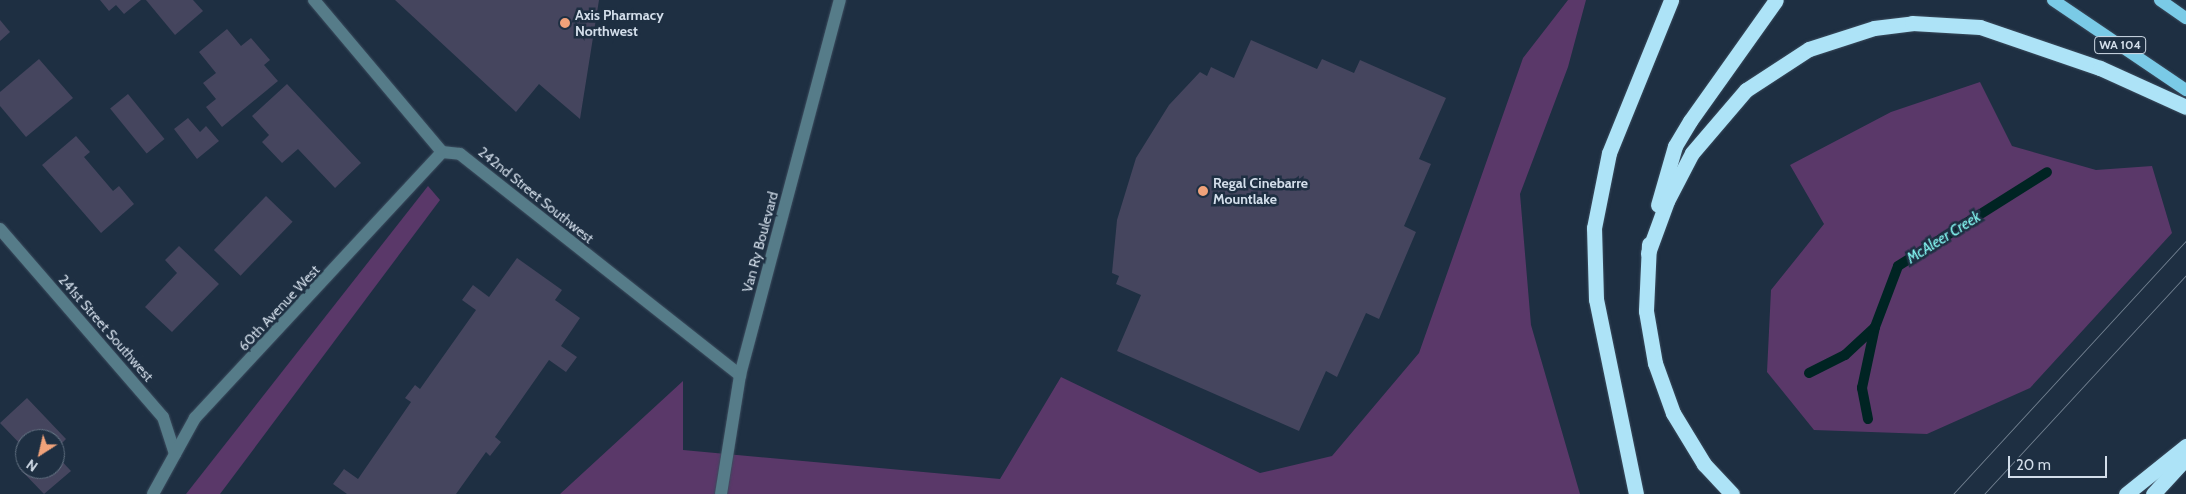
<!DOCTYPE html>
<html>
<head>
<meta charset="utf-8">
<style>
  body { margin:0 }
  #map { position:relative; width:2186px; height:494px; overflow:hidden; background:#1e2f42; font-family:Cabin,sans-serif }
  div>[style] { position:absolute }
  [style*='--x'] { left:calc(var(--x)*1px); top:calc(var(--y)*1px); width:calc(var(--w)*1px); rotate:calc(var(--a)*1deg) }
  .green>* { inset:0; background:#5a3869 }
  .stream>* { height:10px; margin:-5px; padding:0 5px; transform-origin:5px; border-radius:5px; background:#002423 }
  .building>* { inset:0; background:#45455e; transform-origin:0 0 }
  .roads { filter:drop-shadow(0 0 1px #3b4b5d) drop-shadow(0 0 1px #3b4b5d) }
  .minor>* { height:12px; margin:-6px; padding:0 6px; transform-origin:6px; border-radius:6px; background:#567c89 }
  .major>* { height:12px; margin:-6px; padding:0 6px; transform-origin:6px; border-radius:6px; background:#7acae6 }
  .highway>* { height:15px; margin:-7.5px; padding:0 7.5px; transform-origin:7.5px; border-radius:7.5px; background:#ade3f7 }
  .tram>* { height:1px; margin:-0.5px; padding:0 0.5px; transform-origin:0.5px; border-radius:0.5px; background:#728090 }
  .dots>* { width:14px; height:14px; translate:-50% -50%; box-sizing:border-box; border:2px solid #1e2f42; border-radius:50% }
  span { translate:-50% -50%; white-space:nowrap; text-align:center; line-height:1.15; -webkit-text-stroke:5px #1e2f42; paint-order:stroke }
  .shield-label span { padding:1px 4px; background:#1e2f42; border:1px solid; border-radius:4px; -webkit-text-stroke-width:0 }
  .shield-label { font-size:12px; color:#d3deea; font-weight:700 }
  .poi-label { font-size:14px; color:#d3deea; font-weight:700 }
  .left { translate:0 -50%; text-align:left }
  .street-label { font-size:14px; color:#d3deea }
  .water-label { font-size:15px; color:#86fbf6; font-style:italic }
  .north { position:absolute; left:15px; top:429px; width:50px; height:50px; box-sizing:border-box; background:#1e2f42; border:1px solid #667585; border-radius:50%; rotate:215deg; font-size:14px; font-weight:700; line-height:20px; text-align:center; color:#d3deea }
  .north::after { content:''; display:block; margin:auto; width:18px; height:22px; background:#f0a27a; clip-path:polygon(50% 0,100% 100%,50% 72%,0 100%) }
  .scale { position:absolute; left:2008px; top:456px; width:99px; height:22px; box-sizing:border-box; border:2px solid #d3deea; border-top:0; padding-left:6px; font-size:15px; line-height:18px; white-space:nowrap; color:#d3deea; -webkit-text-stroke:4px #1e2f42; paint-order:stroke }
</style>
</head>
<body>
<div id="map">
  <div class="green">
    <div style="clip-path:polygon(1568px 0,1586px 0,1568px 67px,1520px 194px,1531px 325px,1580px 494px,560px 494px,683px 381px,683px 450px,1000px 479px,1061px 377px,1260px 473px,1332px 456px,1419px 353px,1523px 58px)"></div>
    <div style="clip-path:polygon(1980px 82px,2012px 146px,2096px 170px,2152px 166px,2172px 233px,2030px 388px,1927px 434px,1814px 430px,1767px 372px,1771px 290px,1824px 224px,1790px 165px,1891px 112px)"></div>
    <div style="clip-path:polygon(428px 186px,440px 200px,220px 494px,186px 494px)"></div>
  </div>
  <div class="stream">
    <div style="--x:1809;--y:373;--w:40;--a:-26.6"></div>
    <div style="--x:1845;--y:355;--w:41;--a:-43"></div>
    <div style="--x:1868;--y:419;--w:32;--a:-101"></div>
    <div style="--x:1862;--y:388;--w:62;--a:-78"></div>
    <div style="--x:1875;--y:327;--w:65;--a:-69.3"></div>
    <div style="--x:1898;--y:266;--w:176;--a:-32.2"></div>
  </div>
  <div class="building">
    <div style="clip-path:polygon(100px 0,141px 0,124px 14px,116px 5px,109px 11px)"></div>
    <div style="clip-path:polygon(146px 0,193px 0,203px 11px,175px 35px)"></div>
    <div style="clip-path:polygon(395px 0,599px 0,580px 119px,539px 84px,516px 112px)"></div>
    <div style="clip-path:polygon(0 20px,10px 32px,0 41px)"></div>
    <div style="clip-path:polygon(227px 29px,241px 46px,251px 38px,270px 60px,264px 65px,278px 81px,222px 127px,206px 107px,216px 99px,203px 83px,216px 73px,199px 52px)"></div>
    <div style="clip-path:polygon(1251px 40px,1317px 69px,1322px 59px,1354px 73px,1360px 60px,1446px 98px,1419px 159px,1431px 164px,1404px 226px,1416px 232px,1379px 319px,1366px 313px,1337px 377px,1326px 371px,1299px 431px,1117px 351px,1141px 295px,1116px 284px,1119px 276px,1112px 273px,1117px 220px,1136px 158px,1169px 105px,1200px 72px,1207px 76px,1211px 67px,1234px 78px)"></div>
    <div style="clip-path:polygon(39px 59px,73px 98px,26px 137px,0 106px,0 92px)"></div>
    <div style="clip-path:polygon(287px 84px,361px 163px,335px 188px,298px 149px,282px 163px,262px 142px,269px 135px,252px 116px)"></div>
    <div style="left:128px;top:94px;width:58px;height:23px;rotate:51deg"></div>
    <div style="clip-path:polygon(188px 118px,200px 132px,206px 126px,219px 141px,197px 159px,174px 129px)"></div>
    <div style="clip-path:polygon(76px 136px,90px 152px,84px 157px,113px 191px,119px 186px,134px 204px,101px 233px,42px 165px)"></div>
    <div style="left:266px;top:196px;width:37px;height:75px;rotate:44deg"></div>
    <div style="clip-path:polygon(179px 246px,219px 284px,172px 332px,145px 307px,177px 273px,165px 260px)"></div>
    <div style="clip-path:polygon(517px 258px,562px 290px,555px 300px,580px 318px,561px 346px,577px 357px,566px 372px,549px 360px,495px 437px,501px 442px,490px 456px,486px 452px,456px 494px,347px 494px,333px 484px,344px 469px,358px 479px,411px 402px,405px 398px,415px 385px,420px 389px,476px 310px,462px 300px,473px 285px,489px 297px)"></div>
    <div style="clip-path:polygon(27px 398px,66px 439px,55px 450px,55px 439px,25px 439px,25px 449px,0 423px)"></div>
    <div style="clip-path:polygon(55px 454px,71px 471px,44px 494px,19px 468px,25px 463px,25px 469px,55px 469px)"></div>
  </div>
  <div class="roads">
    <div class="minor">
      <div style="--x:314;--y:0;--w:199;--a:49.9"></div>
      <div style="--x:442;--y:152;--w:18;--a:6"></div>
      <div style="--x:460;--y:154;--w:357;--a:38.3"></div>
      <div style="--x:0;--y:229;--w:249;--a:49.1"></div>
      <div style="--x:163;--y:417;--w:39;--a:72"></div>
      <div style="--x:153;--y:494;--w:87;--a:-61.1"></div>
      <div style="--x:195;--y:418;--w:363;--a:-47.1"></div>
      <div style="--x:721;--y:494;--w:121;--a:-80.9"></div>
      <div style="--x:740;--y:375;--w:388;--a:-75.1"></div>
    </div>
    <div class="major">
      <div style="--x:2053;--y:0;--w:161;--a:34.1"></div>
      <div style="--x:2160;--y:0;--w:32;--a:35"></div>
    </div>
    <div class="highway">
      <div style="--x:1658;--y:205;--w:61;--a:-73.9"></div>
      <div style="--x:1675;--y:146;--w:29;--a:-59"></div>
      <div style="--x:1690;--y:121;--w:148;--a:-54.6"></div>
      <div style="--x:1649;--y:244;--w:67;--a:92.6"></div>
      <div style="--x:1646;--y:311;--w:53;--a:80.2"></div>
      <div style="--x:1655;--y:363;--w:53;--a:70.2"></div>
      <div style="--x:1673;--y:413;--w:60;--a:58.7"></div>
      <div style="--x:1704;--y:464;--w:41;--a:47"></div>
      <div style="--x:1648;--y:253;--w:55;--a:-69.9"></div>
      <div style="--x:1667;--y:201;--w:54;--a:-62.5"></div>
      <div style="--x:1692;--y:153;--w:83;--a:-49.4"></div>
      <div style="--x:1746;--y:90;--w:75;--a:-33.1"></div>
      <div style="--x:1809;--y:49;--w:68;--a:-17.9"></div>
      <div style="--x:1874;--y:28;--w:38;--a:-7"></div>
      <div style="--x:1912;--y:23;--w:68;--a:3.4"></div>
      <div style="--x:1980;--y:27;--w:127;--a:18.9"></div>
      <div style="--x:2100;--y:68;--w:94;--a:24.4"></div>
      <div style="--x:1636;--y:494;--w:199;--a:-101.6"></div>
      <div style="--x:1596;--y:299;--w:71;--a:-91.6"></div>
      <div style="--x:1594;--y:228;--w:76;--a:-78.7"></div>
      <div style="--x:1609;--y:153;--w:165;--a:-67.9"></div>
      <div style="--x:2126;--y:494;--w:77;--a:-38.7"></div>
      <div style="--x:2153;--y:494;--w:49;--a:-47.5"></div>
    </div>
  </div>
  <div class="tram">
    <div style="--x:1953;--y:494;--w:344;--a:-47.4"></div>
    <div style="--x:1984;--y:494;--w:298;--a:-47.3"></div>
  </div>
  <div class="dots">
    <div style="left:565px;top:23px;background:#f0a27a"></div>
    <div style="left:1203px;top:191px;background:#f0a27a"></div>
  </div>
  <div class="shield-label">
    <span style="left:2120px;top:45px">WA 104</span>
  </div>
  <div class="poi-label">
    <span class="left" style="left:575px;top:23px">Axis Pharmacy<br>Northwest</span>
    <span class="left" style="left:1213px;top:191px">Regal Cinebarre<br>Mountlake</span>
  </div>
  <div class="street-label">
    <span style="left:536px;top:195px;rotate:39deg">242nd Street Southwest</span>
    <span style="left:760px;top:242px;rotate:-75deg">Van Ry Boulevard</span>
    <span style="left:279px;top:308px;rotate:-47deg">60th Avenue West</span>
    <span style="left:106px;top:328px;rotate:49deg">241st Street Southwest</span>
  </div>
  <div class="water-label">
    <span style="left:1944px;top:238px;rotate:-32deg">McAleer Creek</span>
  </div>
  <div class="north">N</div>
  <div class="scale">20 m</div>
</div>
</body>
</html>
